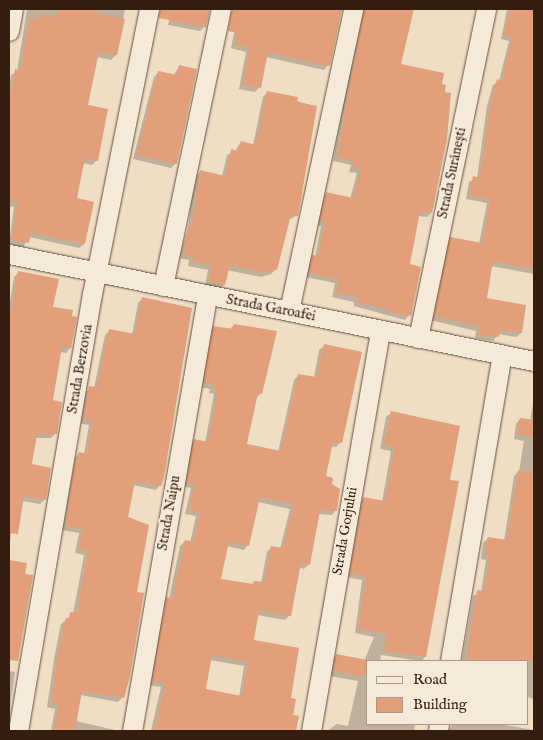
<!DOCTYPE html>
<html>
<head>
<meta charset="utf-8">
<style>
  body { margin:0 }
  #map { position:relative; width:543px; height:740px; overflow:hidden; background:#efddc4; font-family:"IM FELL English",serif }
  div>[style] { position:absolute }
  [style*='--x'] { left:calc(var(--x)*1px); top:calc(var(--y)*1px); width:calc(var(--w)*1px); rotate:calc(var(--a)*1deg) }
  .shadow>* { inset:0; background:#0003 }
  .building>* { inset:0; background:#e29f79; transform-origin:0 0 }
  .roads { filter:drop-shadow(0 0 1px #644e3c) drop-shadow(0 0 1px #644e3c) }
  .street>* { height:19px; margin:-9.5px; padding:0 9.5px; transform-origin:9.5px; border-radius:9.5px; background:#f5e9d9 }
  span { translate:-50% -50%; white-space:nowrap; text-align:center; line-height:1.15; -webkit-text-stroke:4.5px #f5e9d9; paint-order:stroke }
  .street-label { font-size:14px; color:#351e0f }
  .frame { position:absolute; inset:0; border:10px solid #351e0f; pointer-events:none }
  .legend { position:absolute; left:366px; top:660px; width:162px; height:65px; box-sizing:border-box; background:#f5e9d9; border:1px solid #a89888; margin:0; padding:6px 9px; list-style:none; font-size:15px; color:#351e0f }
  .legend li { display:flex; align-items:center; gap:10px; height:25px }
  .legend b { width:25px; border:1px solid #a89888 }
</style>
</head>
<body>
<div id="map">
  <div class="shadow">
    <div style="clip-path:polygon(27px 9px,125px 9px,116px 55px,111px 60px,97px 57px,87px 106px,97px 160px,92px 165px,83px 163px,75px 199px,84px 244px,79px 248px,29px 237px,23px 247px,9px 244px,14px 207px,9px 206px,9px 86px,11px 75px,17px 71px)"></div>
    <div style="clip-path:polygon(172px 9px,208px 9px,205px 26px,200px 31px,168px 25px)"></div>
    <div style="clip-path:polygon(246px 9px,341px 9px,328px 65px,324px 70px,266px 57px,259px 88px,255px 92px,239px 89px,246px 52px,231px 48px,234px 33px,242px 29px)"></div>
    <div style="clip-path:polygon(358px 9px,412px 9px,400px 65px,440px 85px,431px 213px,427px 217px,418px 216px,408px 265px,409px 315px,405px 320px,354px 306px,354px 302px,332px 297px,335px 283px,305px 277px,308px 261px,315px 257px,321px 226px,316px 225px,321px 198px,326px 194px,350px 199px,357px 173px,349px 172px,351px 165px,333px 161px,360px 11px)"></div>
    <div style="clip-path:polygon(503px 9px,534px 9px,534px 274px,491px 266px,485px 299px,521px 333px,516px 337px,498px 334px,493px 341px,475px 338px,476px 331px,430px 320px,446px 243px,451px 238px,479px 244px,487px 203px,466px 199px,469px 182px,477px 178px,487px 106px,493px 85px,499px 81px,509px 41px,501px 39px,507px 10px)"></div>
    <div style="clip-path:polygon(179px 66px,176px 163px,171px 168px,133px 159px,154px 77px,159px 72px,174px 75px)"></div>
    <div style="clip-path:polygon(268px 92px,316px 107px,296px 216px,288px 220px,276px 269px,271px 274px,261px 277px,227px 270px,224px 285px,220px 289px,205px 286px,208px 270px,188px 266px,189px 260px,179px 258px,188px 228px,195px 176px,200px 172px,222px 176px,227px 155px,235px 151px,241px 142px,253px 145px,263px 97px)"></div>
    <div style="clip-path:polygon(19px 272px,52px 308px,70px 348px,66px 353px,60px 352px,52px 401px,56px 433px,51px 438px,36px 438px,31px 466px,45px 499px,40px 504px,22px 501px,13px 522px,9px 546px,9px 308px,14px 277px)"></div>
    <div style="clip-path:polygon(143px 298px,160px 485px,156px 490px,133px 485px,127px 518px,136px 593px,123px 697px,118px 702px,80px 695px,76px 721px,119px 731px,51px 731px,55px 709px,47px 707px,55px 653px,61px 624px,73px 614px,84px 555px,75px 553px,79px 533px,62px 530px,75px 458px,79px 453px,84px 454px,89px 425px,79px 423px,85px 392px,94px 388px,105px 335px,110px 330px,132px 335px,138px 303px)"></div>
    <div style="clip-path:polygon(evenodd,234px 325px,261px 393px,256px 398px,245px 445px,278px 452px,294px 380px,299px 375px,314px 378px,319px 350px,324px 346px,340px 443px,336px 447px,330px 446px,324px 477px,330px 484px,336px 510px,332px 515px,318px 514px,309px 564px,304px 569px,299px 567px,290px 615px,285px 620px,257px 615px,252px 641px,290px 699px,295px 700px,291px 731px,151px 731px,161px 687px,148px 685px,162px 603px,169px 599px,180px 546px,185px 541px,190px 543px,196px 516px,185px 514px,191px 488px,182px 486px,189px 445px,194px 441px,205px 443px,214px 394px,209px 393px,210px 389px,199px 387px,209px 332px,214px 327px,229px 330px,234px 325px,258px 502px,290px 509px,280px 549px,272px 547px,267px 552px,261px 583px,254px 582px,251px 585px,220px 580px,227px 546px,244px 550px,248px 545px,258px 502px,234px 325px,210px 660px,244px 666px,239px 697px,205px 690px,210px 660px)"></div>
    <div style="clip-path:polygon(534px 398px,534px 699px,527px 697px,527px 661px,462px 661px,473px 596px,481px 592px,486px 560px,481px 559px,483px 543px,488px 538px,504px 541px,514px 476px,519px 471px,524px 441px,514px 439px,516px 424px,520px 419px,530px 421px)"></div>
    <div style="clip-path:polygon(391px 413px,449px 481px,425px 657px,421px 661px,381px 655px,380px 661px,367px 661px,367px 724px,415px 724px,414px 731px,327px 731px,337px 724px,348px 726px,358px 681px,329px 676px,331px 661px,336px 656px,364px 661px,374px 637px,355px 633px,362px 580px,346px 577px,358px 503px,363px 499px,382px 502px,391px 451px,380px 449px,386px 417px)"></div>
    <div style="clip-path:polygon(9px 561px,25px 564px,16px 642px,9px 640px)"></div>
    <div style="clip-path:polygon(9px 671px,15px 672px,9px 714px)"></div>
    <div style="clip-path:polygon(453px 724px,500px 724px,534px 730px,448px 731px)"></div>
  </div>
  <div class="building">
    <div style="clip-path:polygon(58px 9px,96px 9px,95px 13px,125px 19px,117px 55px,99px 52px,88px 105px,108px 109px,98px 161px,85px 158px,77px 198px,94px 202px,85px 244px,31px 232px,29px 243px,11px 240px,18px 202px,9px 200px,9px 102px,15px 69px,21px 70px,30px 17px,40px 20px,41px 14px,56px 18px)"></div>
    <div style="clip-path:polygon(160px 9px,210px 9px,206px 27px,159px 18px)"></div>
    <div style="clip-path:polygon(232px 9px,342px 9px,330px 66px,268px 52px,261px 88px,243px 84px,250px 47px,235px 44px,237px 33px,228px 31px)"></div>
    <div style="clip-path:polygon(364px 9px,414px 9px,401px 64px,444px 73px,442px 84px,446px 85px,445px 92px,451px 93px,447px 139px,432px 213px,420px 211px,410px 264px,421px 267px,411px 316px,386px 311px,387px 308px,357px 302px,358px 297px,336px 293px,339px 279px,309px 273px,312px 255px,318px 256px,325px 222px,320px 221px,326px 192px,353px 198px,361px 169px,353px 167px,354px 161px,337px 157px)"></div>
    <div style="clip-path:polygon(510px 9px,534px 9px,534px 269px,493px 261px,487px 298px,526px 305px,522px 333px,500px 330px,499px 337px,478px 334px,480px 326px,434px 316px,450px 237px,482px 243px,491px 199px,469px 195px,473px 176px,480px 178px,491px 100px,497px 79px,502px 81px,512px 37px,504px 35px)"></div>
    <div style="clip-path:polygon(179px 65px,197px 69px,177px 164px,137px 155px,158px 71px,177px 75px)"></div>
    <div style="clip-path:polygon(267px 91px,298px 97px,297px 102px,317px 106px,298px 216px,291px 215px,277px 270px,267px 270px,267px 273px,230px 265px,225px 285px,209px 282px,212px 266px,192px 261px,193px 256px,183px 254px,189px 225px,192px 226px,200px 170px,225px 176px,231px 149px,238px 151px,241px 141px,256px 145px)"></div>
    <div style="clip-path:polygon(18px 271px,59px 279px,53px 307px,73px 310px,72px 316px,77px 317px,71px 348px,62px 347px,53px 400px,62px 402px,57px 434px,37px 434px,32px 464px,51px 468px,46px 500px,24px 496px,18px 534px,9px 533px,9px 311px,11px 312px)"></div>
    <div style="clip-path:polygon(142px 297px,192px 308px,164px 477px,161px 486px,135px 481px,128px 517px,149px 525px,137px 592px,144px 593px,130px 676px,124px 698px,82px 691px,75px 731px,54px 731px,59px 704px,51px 703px,59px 647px,66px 618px,69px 618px,70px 612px,77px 613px,88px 550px,79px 549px,83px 529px,66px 526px,73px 472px,79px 452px,87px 454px,93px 421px,83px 419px,89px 386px,97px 387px,109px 329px,135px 334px)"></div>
    <div style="clip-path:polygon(evenodd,234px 324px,277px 331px,262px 394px,258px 393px,247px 444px,281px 451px,298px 374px,317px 377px,324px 344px,362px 352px,342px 443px,333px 442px,326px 476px,333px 478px,332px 484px,340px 489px,337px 511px,320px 510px,310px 565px,301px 563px,291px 616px,259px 610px,254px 640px,299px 648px,291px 698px,296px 699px,293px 715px,299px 716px,296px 731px,155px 731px,165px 683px,152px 681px,166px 597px,173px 598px,185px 540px,194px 542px,200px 512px,189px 509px,195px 484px,186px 482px,194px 439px,208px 442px,218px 390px,213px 389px,214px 384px,203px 382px,213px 326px,233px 329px,234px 324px,260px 497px,294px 504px,283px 548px,271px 546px,264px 582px,254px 581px,253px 584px,221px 579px,229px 541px,249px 546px,260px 497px,234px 324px,212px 655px,248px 662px,242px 696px,206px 689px,212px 655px)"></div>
    <div style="clip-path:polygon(391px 411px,460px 426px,450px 480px,459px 481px,426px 657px,384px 651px,387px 634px,359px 629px,366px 576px,350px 573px,363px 497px,385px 501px,395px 447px,384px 445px)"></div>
    <div style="clip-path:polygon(520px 418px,534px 420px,534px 437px,517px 434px)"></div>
    <div style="clip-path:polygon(518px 470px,534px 473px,534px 661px,466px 661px,477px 590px,484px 591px,490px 556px,485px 555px,488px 537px,507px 540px)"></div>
    <div style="clip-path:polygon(9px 560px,27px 563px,25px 574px,33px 575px,18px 661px,9px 660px)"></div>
    <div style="left:336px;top:654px;width:32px;height:17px;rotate:11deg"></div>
  </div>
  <div class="roads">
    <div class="street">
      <div style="--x:9;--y:31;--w:22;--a:-80"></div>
      <div style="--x:9;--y:254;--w:536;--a:11.52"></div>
      <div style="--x:163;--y:286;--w:283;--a:-78.2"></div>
      <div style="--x:289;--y:311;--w:309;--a:-78"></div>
      <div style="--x:418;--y:338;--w:336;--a:-78.3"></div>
      <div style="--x:450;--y:661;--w:310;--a:-80.4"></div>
      <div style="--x:18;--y:731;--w:443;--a:-80.4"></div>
      <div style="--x:92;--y:294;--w:291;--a:-78.7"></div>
      <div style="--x:132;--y:731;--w:442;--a:-80.2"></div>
      <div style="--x:311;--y:731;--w:407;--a:-80.2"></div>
      <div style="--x:438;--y:731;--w:7;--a:-82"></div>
    </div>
  </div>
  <div class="street-label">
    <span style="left:452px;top:173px;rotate:-78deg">Strada Surănești</span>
    <span style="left:271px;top:308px;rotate:11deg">Strada Garoafei</span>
    <span style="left:80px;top:369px;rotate:-80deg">Strada Berzovia</span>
    <span style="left:169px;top:513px;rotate:-80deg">Strada Naipu</span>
    <span style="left:345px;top:531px;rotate:-80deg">Strada Gorjului</span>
  </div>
  <div class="frame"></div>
  <ul class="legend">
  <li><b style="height:6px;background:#f5e9d9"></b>Road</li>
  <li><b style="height:14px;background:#e29f79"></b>Building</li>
  </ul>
</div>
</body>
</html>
